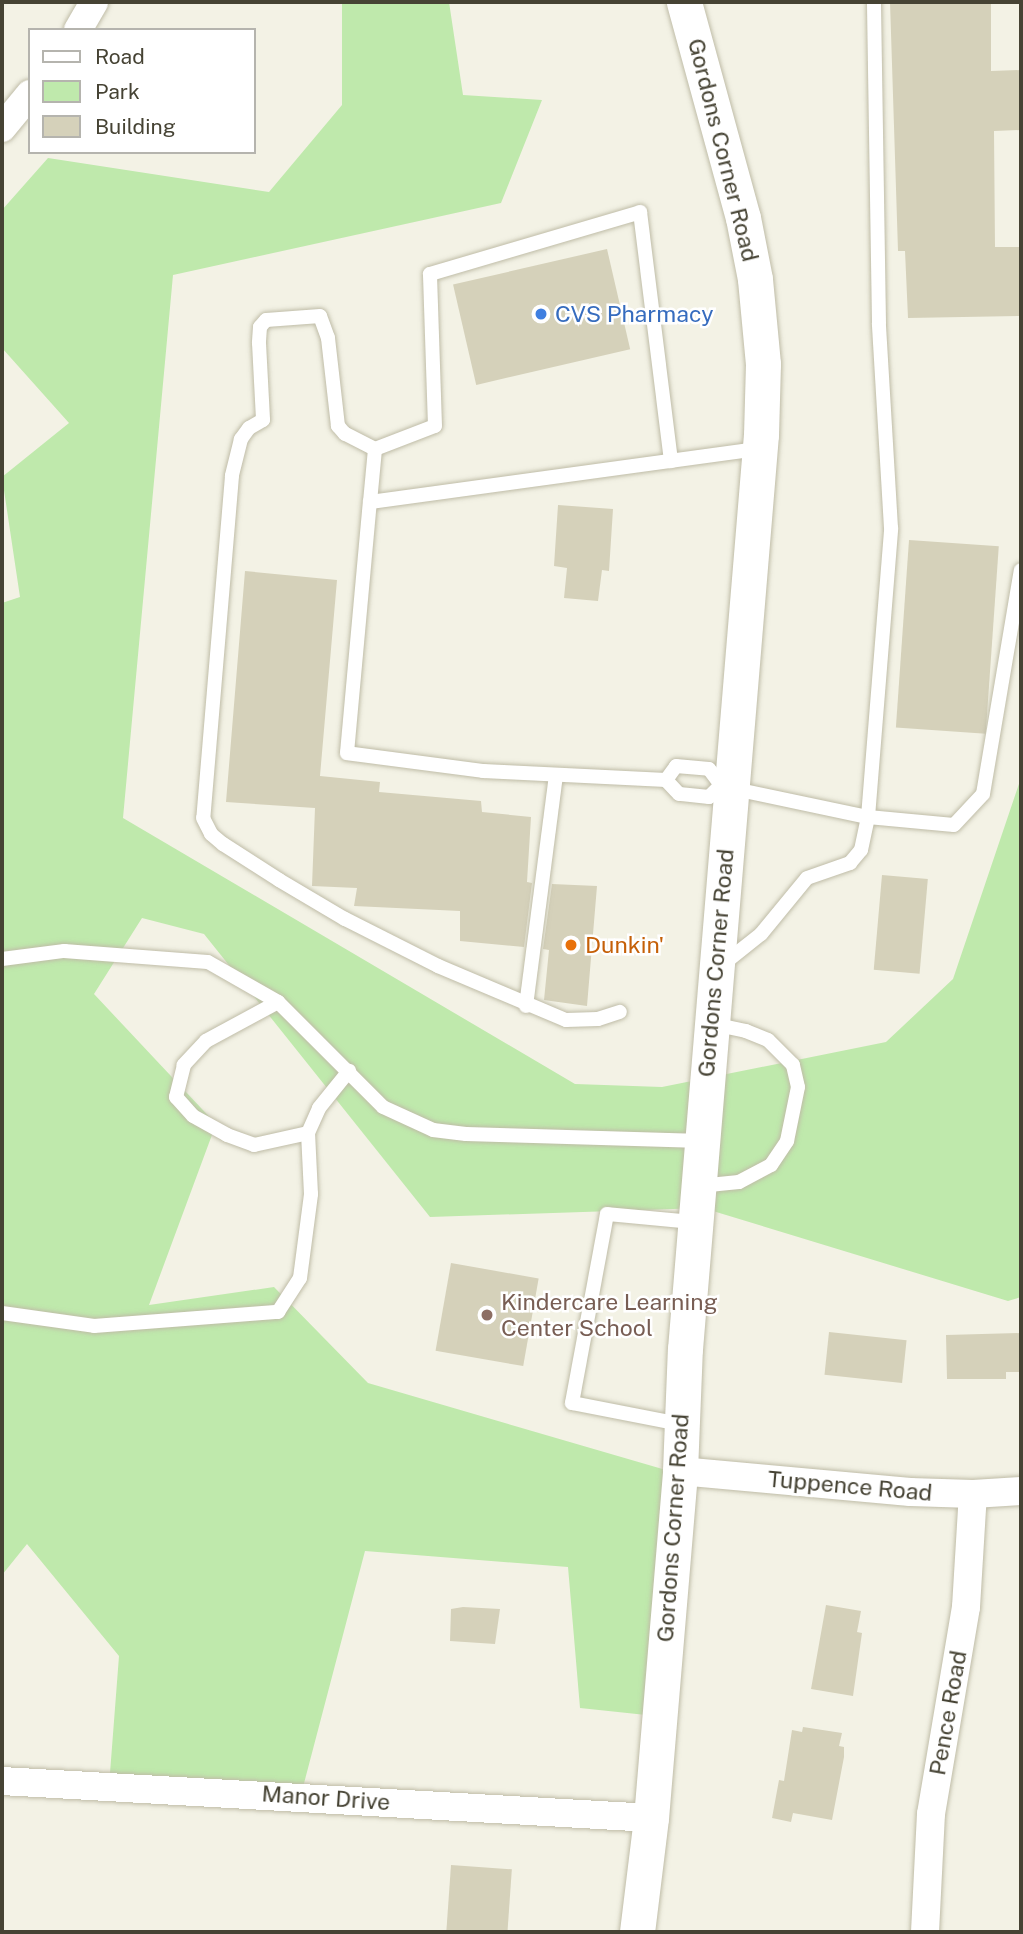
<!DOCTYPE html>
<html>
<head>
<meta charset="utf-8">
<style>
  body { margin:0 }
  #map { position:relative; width:1023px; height:1934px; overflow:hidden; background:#f3f2e5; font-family:"Public Sans",sans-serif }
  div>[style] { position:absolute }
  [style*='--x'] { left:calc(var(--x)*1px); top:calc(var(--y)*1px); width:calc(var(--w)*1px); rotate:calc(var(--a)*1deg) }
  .green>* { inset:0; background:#bfe9ac }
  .building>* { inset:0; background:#d5d1ba; transform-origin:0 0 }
  .roads { filter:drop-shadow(0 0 2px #bfbca7) drop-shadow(0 0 2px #bfbca7) }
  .service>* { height:14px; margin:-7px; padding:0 7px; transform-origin:7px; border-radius:7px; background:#fff }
  .minor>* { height:28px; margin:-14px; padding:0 14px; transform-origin:14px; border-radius:14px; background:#fff }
  .tertiary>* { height:35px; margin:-17.5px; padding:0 17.5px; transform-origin:17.5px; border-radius:17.5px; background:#fff }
  .dots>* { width:19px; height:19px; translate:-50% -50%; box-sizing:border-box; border:4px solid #fff; border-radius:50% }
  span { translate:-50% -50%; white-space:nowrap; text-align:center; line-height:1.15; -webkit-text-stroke:5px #fff; paint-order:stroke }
  .street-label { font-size:23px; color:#464334 }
  .shop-label { font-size:23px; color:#366cbe }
  .left { translate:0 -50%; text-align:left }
  .food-label { font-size:23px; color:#c56008 }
  .education-label { font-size:23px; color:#785e54 }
  .frame { position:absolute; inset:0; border:4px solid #464334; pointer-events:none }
  .legend { position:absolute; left:28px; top:28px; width:228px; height:126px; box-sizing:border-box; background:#fff; border:2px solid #b5b4ae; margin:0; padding:9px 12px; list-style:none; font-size:21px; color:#464334 }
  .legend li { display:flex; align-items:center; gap:14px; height:35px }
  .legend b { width:35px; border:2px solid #b5b4ae }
</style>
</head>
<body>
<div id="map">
  <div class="green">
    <div style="clip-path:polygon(342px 2px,449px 2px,463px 95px,542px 100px,501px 203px,173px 275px,123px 818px,575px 1084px,662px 1087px,886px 1042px,953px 979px,1021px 778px,1021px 1297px,1008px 1301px,703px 1208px,430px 1217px,204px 934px,142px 918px,94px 994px,216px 1124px,149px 1305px,274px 1287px,368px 1383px,683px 1475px,665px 1717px,580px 1708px,568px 1567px,365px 1551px,297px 1810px,108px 1799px,119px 1656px,27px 1544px,2px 1575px,2px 603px,20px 597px,2px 477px,69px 423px,2px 348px,2px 210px,48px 158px,269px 192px,342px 105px)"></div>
  </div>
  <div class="building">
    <div style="clip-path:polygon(890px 2px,991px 2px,991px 71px,1021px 70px,1021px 130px,994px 131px,995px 247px,1021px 247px,1021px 316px,908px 318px,905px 251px,898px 251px)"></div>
    <div style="left:607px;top:249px;width:103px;height:158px;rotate:77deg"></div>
    <div style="clip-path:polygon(558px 505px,613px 509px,609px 571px,602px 570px,598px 601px,564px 598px,567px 568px,554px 566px)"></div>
    <div style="left:909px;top:540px;width:90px;height:188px;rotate:4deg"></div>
    <div style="clip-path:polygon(245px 571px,337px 580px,320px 776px,380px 782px,379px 792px,481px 801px,482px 812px,531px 817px,527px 882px,532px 883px,524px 947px,460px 941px,460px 911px,354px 906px,357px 888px,312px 886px,315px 808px,226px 802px)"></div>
    <div style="left:882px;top:875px;width:46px;height:95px;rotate:5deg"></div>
    <div style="clip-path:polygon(552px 884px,597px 886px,587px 1006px,544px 1000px,549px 950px,543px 949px)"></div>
    <div style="left:451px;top:1263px;width:89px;height:89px;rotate:10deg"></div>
    <div style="left:829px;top:1332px;width:78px;height:43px;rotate:6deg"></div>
    <div style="clip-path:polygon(1021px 1333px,1021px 1372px,1006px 1372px,1006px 1379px,947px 1379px,946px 1335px)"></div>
    <div style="clip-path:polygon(826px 1605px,861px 1611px,857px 1632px,862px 1633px,853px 1696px,811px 1689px)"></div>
    <div style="clip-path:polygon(463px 1607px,500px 1609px,495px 1644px,450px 1641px,451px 1609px)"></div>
    <div style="clip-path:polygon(803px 1727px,842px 1733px,839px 1746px,844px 1747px,844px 1757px,832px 1820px,793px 1813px,791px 1822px,772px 1818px,779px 1780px,784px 1781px,792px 1730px,802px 1732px)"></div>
    <div style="left:451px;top:1865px;width:61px;height:67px;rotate:4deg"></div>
  </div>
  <div class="roads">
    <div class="service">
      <div style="--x:375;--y:449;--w:34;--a:-153"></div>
      <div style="--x:345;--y:434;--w:11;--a:-131"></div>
      <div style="--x:338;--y:426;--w:89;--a:-96.5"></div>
      <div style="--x:328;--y:338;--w:23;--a:-110"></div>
      <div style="--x:320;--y:316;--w:54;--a:175.8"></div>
      <div style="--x:266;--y:320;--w:9;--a:131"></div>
      <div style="--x:260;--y:327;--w:16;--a:94"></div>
      <div style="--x:259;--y:343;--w:77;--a:87"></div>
      <div style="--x:263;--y:420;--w:16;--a:150"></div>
      <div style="--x:249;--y:428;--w:14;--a:126"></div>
      <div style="--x:241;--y:439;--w:38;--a:104"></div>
      <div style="--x:232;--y:476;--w:343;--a:94.8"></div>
      <div style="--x:203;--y:818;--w:18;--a:63"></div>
      <div style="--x:211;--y:834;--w:16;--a:40"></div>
      <div style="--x:223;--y:844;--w:67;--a:32.7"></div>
      <div style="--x:279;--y:880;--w:77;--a:30.6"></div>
      <div style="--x:345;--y:919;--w:104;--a:26.8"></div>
      <div style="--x:438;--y:966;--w:139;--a:22.9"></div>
      <div style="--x:566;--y:1020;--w:32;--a:-2"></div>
      <div style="--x:598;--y:1019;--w:23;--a:-18"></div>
      <div style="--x:370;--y:502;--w:53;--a:-84.6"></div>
      <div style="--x:375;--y:449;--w:64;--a:-21"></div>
      <div style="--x:435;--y:426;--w:152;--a:-91.9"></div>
      <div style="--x:430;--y:274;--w:219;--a:-16.4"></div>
      <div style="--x:640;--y:212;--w:251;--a:82.9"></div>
      <div style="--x:666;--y:780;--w:17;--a:-54"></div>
      <div style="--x:676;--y:766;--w:33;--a:5"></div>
      <div style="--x:709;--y:769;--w:20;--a:53"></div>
      <div style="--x:721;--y:785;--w:9;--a:18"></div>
      <div style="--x:730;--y:788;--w:141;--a:11.9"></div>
      <div style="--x:868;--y:817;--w:86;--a:5.3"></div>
      <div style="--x:954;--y:825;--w:42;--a:-46.9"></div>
      <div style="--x:983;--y:794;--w:227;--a:-80.4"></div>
      <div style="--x:721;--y:785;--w:17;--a:135"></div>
      <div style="--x:709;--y:797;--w:30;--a:-174"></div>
      <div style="--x:679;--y:794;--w:19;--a:-133"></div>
      <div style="--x:666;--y:780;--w:183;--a:-177.2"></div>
      <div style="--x:483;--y:771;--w:137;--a:-172.5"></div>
      <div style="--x:347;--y:753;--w:252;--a:-84.8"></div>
      <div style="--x:370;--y:502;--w:393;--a:-7.8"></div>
      <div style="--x:2;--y:959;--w:63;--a:-7.4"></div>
      <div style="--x:64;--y:951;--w:144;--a:4.4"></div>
      <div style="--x:208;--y:962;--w:81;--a:29.7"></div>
      <div style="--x:278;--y:1002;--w:148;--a:45"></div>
      <div style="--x:383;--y:1107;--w:55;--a:24.7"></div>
      <div style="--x:433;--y:1130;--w:33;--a:7"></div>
      <div style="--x:466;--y:1134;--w:236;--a:1.7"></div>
      <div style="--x:722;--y:965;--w:50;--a:-38.5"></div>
      <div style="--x:761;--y:934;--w:72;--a:-50.6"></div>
      <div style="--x:807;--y:878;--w:46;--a:-19.2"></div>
      <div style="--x:850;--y:863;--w:17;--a:-50"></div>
      <div style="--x:861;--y:850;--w:34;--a:-78"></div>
      <div style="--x:868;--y:817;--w:290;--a:-85.4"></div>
      <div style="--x:891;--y:528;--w:205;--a:-93.4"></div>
      <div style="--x:879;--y:323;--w:321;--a:-90.9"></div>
      <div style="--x:278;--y:1002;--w:82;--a:151.6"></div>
      <div style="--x:206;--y:1041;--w:33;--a:133"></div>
      <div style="--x:184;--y:1065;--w:33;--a:104"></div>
      <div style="--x:176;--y:1097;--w:25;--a:48"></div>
      <div style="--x:193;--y:1116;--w:39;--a:29"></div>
      <div style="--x:227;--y:1135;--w:29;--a:20"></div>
      <div style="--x:254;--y:1145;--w:55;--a:-12.5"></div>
      <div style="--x:526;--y:1006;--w:232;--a:-82.6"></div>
      <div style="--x:699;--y:1186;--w:40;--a:-5.7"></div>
      <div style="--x:739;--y:1182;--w:36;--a:-28"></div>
      <div style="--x:771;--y:1165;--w:29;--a:-56"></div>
      <div style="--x:787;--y:1141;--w:55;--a:-78.5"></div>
      <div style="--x:798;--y:1087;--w:23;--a:-103"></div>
      <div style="--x:793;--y:1065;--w:35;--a:-135"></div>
      <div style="--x:768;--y:1040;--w:24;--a:-158"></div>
      <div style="--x:746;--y:1031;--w:35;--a:-168"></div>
      <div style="--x:2;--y:1313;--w:93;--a:8"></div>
      <div style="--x:94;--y:1326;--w:185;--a:-4.4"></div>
      <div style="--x:278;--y:1312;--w:40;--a:-57.1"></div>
      <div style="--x:300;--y:1278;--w:85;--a:-82.5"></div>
      <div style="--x:311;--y:1194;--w:61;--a:-92.8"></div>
      <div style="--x:308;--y:1133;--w:27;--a:-66"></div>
      <div style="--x:319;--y:1108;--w:48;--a:-51"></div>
      <div style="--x:680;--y:1424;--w:110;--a:-169"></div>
      <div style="--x:572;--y:1403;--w:192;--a:-79.5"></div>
      <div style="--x:607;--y:1214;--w:87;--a:5.3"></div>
    </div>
    <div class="minor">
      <div style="--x:78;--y:30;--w:32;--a:-60"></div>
      <div style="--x:2;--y:128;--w:44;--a:-50.5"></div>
      <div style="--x:680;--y:1471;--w:231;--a:5.2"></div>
      <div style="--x:910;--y:1492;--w:63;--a:1.8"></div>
      <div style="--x:973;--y:1494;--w:48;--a:-3.6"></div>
      <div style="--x:2;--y:1781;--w:650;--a:3.26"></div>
      <div style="--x:925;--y:1932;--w:118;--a:-87.1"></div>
      <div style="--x:931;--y:1814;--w:210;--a:-80.4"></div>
      <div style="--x:966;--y:1607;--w:113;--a:-86.5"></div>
    </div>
    <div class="tertiary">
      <div style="--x:637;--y:1932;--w:115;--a:-83"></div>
      <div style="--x:651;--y:1818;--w:348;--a:-85.2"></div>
      <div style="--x:680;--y:1471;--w:122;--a:-87.7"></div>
      <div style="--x:685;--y:1349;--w:917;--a:-85.25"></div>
      <div style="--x:761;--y:435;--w:71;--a:-88.4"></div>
      <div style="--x:763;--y:364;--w:85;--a:-95.4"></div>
      <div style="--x:755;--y:279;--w:62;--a:-101.1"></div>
      <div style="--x:743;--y:218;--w:224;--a:-105.3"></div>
    </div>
  </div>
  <div class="dots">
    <div style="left:541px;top:314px;background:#3f7fe0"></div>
    <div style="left:571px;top:945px;background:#e8710a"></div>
    <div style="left:487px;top:1315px;background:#8d6e63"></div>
  </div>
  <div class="street-label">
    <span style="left:723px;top:150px;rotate:76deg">Gordons Corner Road</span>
    <span style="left:716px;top:963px;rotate:-85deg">Gordons Corner Road</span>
    <span style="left:850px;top:1486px;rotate:5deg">Tuppence Road</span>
    <span style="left:673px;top:1528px;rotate:-86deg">Gordons Corner Road</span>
    <span style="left:948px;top:1713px;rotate:-80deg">Pence Road</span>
    <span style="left:326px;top:1798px;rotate:4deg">Manor Drive</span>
  </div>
  <div class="shop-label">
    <span class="left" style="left:555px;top:314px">CVS Pharmacy</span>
  </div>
  <div class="food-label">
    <span class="left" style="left:585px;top:945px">Dunkin'</span>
  </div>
  <div class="education-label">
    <span class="left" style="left:501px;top:1315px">Kindercare Learning<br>Center School</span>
  </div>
  <div class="frame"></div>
  <ul class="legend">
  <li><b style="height:9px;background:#fff"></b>Road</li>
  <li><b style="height:19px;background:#bfe9ac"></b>Park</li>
  <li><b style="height:19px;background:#d5d1ba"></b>Building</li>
  </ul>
</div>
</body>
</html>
